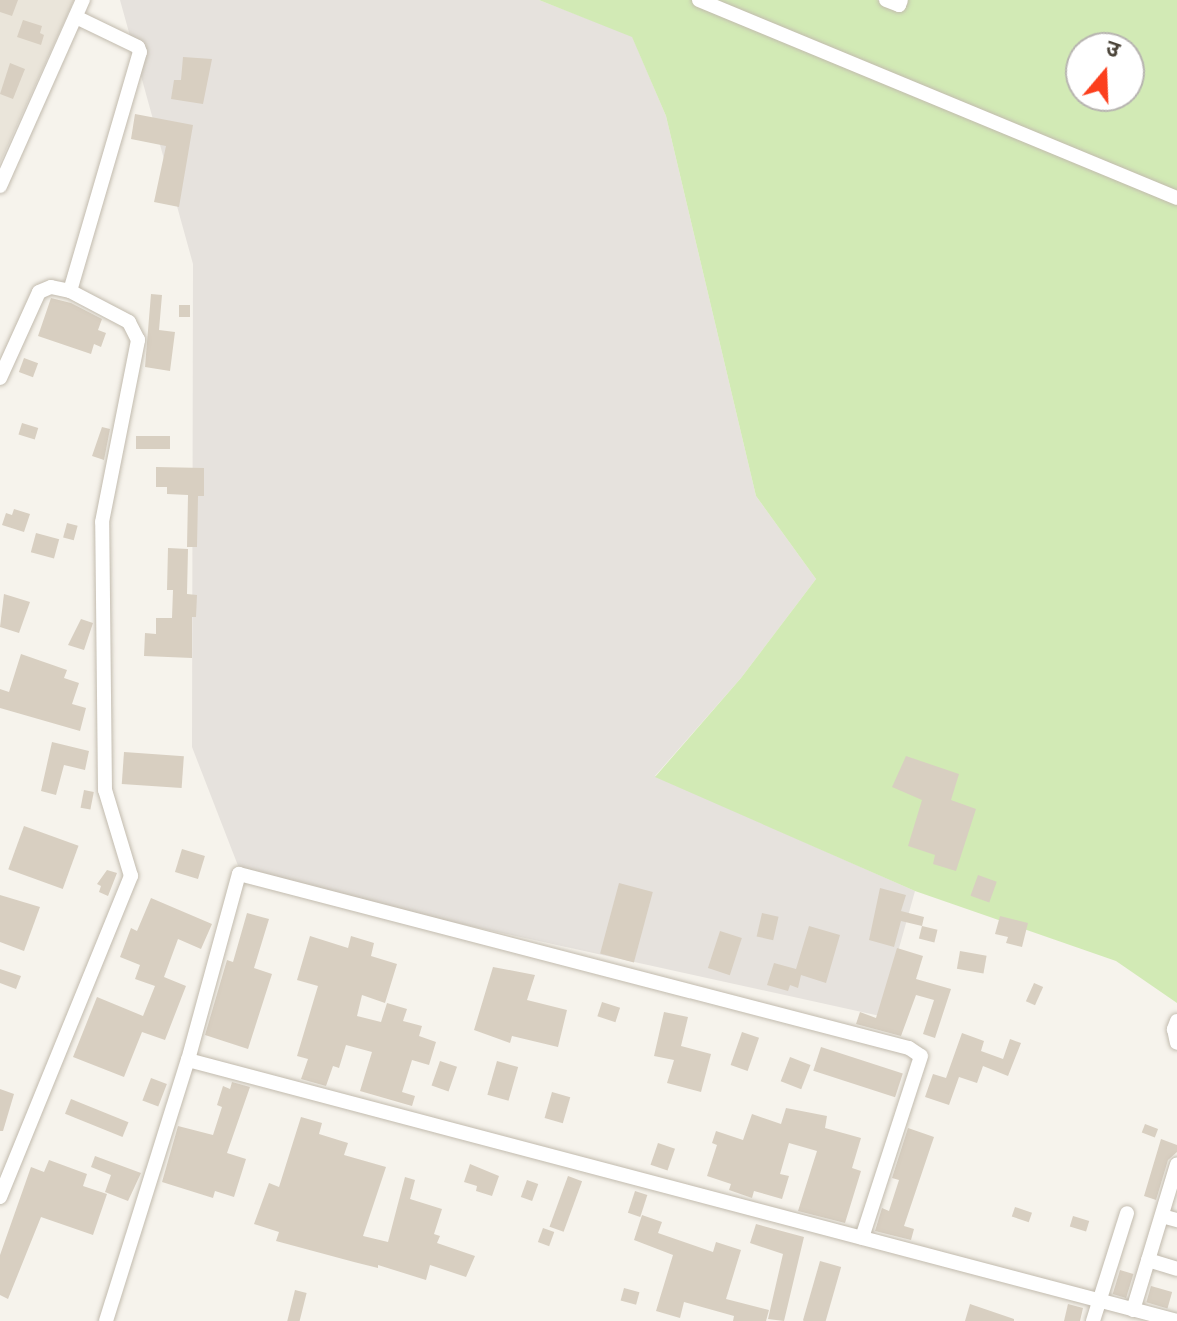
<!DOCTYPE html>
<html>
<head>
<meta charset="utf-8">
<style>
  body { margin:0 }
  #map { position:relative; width:1177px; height:1321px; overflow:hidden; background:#f6f3ec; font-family:Overpass,"Noto Sans Devanagari",sans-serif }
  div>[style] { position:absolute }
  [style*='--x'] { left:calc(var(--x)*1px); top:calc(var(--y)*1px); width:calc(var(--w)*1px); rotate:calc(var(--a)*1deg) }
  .residential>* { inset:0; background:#eae5da }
  .industrial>* { inset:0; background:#e6e2dd }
  .green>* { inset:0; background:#d2eab5 }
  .building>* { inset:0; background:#d8cfc1; transform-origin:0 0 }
  .roads { filter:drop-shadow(0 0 2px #c2bbae) drop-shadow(0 0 2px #c2bbae) }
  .minor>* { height:14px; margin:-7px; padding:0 7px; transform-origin:7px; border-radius:7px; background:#fff }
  span { translate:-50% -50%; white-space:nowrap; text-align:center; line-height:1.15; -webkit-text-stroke:6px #fff; paint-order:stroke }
  .north { position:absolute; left:1065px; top:32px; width:80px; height:80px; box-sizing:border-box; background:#fff; border:2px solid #b7b4b0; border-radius:50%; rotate:19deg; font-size:22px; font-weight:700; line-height:32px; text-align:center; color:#4b4439 }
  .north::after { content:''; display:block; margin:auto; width:28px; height:36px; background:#fc3f1d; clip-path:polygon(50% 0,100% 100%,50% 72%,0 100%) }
</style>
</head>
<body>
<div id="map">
  <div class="residential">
    <div style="clip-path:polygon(0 0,74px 0,0 163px)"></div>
  </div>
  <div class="industrial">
    <div style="clip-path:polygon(120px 0,539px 0,632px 36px,666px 116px,756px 496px,816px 579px,741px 678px,655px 776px,915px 891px,880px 1016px,242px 876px,192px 747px,193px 264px)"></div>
  </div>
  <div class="green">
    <div style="clip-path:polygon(evenodd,539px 0,877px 0,902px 10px,907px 0,1177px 0,1177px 1003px,1116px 961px,915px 891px,655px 777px,741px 678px,816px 579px,756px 496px,666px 116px,632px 37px,539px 0,1081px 48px,1129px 48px,1129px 96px,1081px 96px,1081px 48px)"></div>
  </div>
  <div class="building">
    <div style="clip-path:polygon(0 0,18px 0,12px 16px,0 12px)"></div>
    <div style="clip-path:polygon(23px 20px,42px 26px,40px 33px,44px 35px,41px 45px,17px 37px)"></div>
    <div style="clip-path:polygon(183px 57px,212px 59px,203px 104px,171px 99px,174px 80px,181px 80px)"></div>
    <div style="clip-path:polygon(10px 63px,25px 69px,13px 99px,0 94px)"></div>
    <div style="clip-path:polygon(135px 114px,193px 125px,179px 207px,154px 202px,166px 146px,131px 139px)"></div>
    <div style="clip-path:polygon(151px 294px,162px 295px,159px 330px,175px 332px,170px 371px,145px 367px)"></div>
    <div style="clip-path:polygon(51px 298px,71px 303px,102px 319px,98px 330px,106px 333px,101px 347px,94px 344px,91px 354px,38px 336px)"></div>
    <div style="left:190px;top:305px;width:12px;height:11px;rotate:90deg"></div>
    <div style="left:24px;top:358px;width:15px;height:15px;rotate:20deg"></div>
    <div style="left:22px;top:423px;width:17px;height:12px;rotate:17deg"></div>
    <div style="clip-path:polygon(102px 427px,110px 429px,104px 460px,92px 456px)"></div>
    <div style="left:136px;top:436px;width:34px;height:13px"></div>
    <div style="clip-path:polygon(156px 467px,204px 468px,204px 496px,198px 496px,197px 547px,187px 547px,188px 495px,167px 494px,167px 487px,156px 487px)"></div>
    <div style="clip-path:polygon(14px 509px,30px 514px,24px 532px,2px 525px,6px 513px,12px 515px)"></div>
    <div style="left:67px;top:523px;width:11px;height:15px;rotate:15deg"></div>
    <div style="left:36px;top:533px;width:24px;height:20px;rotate:15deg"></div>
    <div style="clip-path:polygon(168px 548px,188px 549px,187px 594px,197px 595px,196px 617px,192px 617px,192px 658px,144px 656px,145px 633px,156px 634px,156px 618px,172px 618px,173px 590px,167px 590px)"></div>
    <div style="clip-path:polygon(4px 594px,30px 602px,19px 633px,0 627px)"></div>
    <div style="clip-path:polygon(81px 619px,93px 623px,84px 650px,68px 645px)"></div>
    <div style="clip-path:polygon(21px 654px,67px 670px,64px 678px,79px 683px,72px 704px,86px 708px,80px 731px,0 708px,0 689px,9px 692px)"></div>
    <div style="clip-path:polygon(52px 742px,89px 751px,85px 770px,64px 765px,56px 795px,41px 791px)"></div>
    <div style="left:124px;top:752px;width:60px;height:32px;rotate:4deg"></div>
    <div style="clip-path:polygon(906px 756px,959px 774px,951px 800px,976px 809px,956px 871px,933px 864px,935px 855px,908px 846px,922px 800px,892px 787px)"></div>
    <div style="left:84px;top:790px;width:10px;height:18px;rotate:11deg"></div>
    <div style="left:24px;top:826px;width:58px;height:46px;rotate:20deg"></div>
    <div style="left:182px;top:849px;width:24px;height:24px;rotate:17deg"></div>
    <div style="clip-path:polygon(107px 870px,117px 873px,108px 896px,99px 892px,101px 886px,97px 884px)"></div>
    <div style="left:978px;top:875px;width:20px;height:22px;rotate:20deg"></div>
    <div style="left:619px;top:883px;width:35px;height:73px;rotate:15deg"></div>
    <div style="clip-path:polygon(880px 888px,906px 895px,901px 911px,924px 917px,922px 926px,901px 921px,894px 947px,869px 940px)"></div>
    <div style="clip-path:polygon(0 895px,40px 907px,24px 951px,0 942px)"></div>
    <div style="clip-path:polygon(151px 898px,212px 924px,201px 949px,178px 939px,164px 977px,186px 986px,165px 1040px,142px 1032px,124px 1077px,73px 1057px,97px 997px,143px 1016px,155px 986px,135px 979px,140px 965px,120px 957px,131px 928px,137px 931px)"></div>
    <div style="clip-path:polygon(247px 913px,269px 919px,254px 968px,272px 974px,248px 1049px,205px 1035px,227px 960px,233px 962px)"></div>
    <div style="left:762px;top:913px;width:17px;height:24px;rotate:13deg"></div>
    <div style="clip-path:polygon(1000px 916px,1028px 923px,1022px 947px,1006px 943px,1008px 937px,995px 934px)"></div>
    <div style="clip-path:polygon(809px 926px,840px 935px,826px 983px,801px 975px,798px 988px,790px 985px,788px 991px,767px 985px,774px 963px,796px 969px)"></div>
    <div style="left:922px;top:926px;width:16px;height:13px;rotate:14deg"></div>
    <div style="left:720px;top:931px;width:23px;height:39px;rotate:18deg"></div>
    <div style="clip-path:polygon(310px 936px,348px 948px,351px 936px,374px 943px,371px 956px,397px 964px,385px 1003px,362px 995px,357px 1016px,381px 1022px,387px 1003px,407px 1009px,403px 1021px,422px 1026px,419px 1036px,436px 1042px,429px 1065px,412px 1060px,402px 1092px,415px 1096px,412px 1106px,360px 1091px,372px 1052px,346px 1045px,339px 1068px,333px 1066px,326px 1086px,301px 1079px,308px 1059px,297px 1056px,318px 986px,297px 980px)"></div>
    <div style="clip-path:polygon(897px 948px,923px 956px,916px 979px,951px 989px,935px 1038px,923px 1034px,934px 1000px,916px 995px,901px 1036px,856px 1024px,860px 1012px,876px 1018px)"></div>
    <div style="left:960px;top:951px;width:27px;height:18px;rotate:10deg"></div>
    <div style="clip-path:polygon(493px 967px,535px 975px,527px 1000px,567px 1010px,558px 1047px,512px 1036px,510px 1043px,474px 1030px)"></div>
    <div style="clip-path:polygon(0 969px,21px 976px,16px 989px,0 983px)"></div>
    <div style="left:1034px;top:983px;width:10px;height:20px;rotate:24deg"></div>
    <div style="left:602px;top:1002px;width:19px;height:15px;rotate:18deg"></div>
    <div style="clip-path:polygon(664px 1012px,688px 1017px,681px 1046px,711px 1054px,701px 1092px,667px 1083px,674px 1060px,654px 1056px)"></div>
    <div style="left:742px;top:1032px;width:18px;height:35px;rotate:19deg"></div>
    <div style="clip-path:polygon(962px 1033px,984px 1041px,981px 1051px,1003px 1059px,1010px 1039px,1021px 1043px,1008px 1076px,983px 1066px,977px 1083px,959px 1077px,949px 1105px,925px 1097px,933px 1074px,946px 1078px)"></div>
    <div style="left:821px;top:1047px;width:86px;height:25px;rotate:18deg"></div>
    <div style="left:790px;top:1057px;width:22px;height:26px;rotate:21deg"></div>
    <div style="left:440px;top:1061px;width:18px;height:26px;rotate:19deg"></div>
    <div style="left:497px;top:1061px;width:22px;height:35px;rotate:16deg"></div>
    <div style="left:151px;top:1078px;width:17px;height:24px;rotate:21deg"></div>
    <div style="clip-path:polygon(232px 1082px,250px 1087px,227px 1153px,246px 1159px,234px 1197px,215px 1191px,213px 1198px,162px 1182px,178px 1126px,213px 1135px,222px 1107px,217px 1105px,223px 1086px,230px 1089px)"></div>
    <div style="clip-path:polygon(0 1089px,14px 1094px,3px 1131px,0 1131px)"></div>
    <div style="left:552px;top:1092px;width:19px;height:27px;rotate:16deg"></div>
    <div style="left:71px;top:1099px;width:62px;height:16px;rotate:22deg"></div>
    <div style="clip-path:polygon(786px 1108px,827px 1116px,825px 1128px,861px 1138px,852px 1168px,861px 1171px,845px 1223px,798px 1211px,817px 1151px,789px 1143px,780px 1174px,789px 1176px,782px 1199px,754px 1191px,752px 1198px,729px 1190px,731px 1184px,707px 1176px,717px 1145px,712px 1143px,716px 1131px,743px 1140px,752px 1114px,781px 1124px)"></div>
    <div style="clip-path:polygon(301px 1117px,322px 1123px,319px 1134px,348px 1143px,344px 1155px,386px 1167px,363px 1236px,388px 1242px,405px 1177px,415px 1180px,410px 1199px,442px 1209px,434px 1234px,440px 1236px,437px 1243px,475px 1256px,466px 1277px,430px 1265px,426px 1280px,378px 1265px,378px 1268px,354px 1262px,276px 1241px,279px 1232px,254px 1224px,269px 1183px,279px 1187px)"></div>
    <div style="left:1145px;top:1124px;width:14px;height:9px;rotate:21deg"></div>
    <div style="clip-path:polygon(908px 1128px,934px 1137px,904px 1226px,914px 1229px,911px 1240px,875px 1231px,882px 1208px,889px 1211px,899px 1180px,892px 1178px)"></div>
    <div style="clip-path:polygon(1161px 1139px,1177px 1145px,1177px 1152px,1168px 1160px,1156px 1200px,1144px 1196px)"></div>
    <div style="left:658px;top:1143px;width:18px;height:23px;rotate:19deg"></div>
    <div style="clip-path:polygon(95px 1156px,141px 1173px,128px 1201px,105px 1192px,111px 1175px,91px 1167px)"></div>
    <div style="clip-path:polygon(49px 1160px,87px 1174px,83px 1186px,107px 1194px,93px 1235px,41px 1217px,8px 1299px,0 1295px,0 1255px,31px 1167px,44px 1172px)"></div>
    <div style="clip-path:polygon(470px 1164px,499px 1176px,492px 1196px,476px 1191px,477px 1186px,464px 1182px)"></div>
    <div style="left:568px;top:1176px;width:15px;height:54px;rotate:20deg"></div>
    <div style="left:527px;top:1180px;width:12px;height:18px;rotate:20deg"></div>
    <div style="left:635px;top:1191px;width:13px;height:23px;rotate:18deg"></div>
    <div style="left:1015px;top:1207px;width:18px;height:10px;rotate:19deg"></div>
    <div style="clip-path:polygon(642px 1215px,662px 1222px,658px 1233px,713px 1252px,716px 1242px,741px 1250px,726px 1299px,769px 1310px,766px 1321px,733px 1321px,734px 1316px,684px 1302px,680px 1318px,656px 1311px,673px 1255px,634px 1240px)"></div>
    <div style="left:1073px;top:1216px;width:17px;height:11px;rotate:17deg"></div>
    <div style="clip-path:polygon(756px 1224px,804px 1237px,784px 1321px,768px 1319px,783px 1254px,750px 1243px)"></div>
    <div style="left:543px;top:1228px;width:12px;height:15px;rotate:20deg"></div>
    <div style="left:820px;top:1261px;width:22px;height:62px;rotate:16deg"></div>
    <div style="left:1120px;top:1270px;width:14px;height:25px;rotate:17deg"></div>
    <div style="left:1151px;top:1286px;width:22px;height:17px;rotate:16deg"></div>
    <div style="left:624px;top:1288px;width:16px;height:13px;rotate:15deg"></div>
    <div style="left:295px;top:1290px;width:12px;height:32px;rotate:14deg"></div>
    <div style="clip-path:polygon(970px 1304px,1014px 1319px,1014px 1321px,965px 1321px)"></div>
    <div style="clip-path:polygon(1068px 1304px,1083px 1308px,1080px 1321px,1064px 1321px)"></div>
  </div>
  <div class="roads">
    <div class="minor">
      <div style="--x:699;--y:0;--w:517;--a:22.5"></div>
      <div style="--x:886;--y:0;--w:14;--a:21"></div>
      <div style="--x:899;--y:5;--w:5;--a:-68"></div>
      <div style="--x:0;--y:186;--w:204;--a:-66"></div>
      <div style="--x:0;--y:378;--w:94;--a:-65.6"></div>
      <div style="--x:39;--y:292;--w:13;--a:-23"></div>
      <div style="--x:51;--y:287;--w:19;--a:12"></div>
      <div style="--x:1177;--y:1021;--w:9;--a:111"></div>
      <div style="--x:1174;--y:1029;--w:14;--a:78"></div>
      <div style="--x:188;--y:1060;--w:1023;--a:14.78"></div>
      <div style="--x:0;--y:1197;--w:347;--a:-67.8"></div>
      <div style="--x:131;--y:876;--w:90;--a:-106.8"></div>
      <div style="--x:105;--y:790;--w:268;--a:-90.6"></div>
      <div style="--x:102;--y:522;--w:186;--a:-78.8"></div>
      <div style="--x:138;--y:340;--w:20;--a:-117"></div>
      <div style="--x:129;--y:322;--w:67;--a:-152.3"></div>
      <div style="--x:70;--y:291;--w:249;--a:-73.7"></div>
      <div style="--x:140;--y:52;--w:5;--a:-112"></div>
      <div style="--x:138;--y:47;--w:69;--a:-154.2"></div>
      <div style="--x:1162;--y:1216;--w:16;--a:15"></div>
      <div style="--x:1148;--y:1260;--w:30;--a:17"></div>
      <div style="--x:1133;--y:1310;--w:152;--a:-73.2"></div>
      <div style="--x:106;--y:1321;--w:274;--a:-72.6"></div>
      <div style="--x:188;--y:1060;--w:193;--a:-74.7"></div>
      <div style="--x:239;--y:874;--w:692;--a:14.56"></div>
      <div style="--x:909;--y:1048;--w:14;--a:34"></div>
      <div style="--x:921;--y:1056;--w:191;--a:108"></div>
      <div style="--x:1093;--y:1321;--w:113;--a:-72.5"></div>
    </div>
  </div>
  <div class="north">उ</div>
</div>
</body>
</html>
